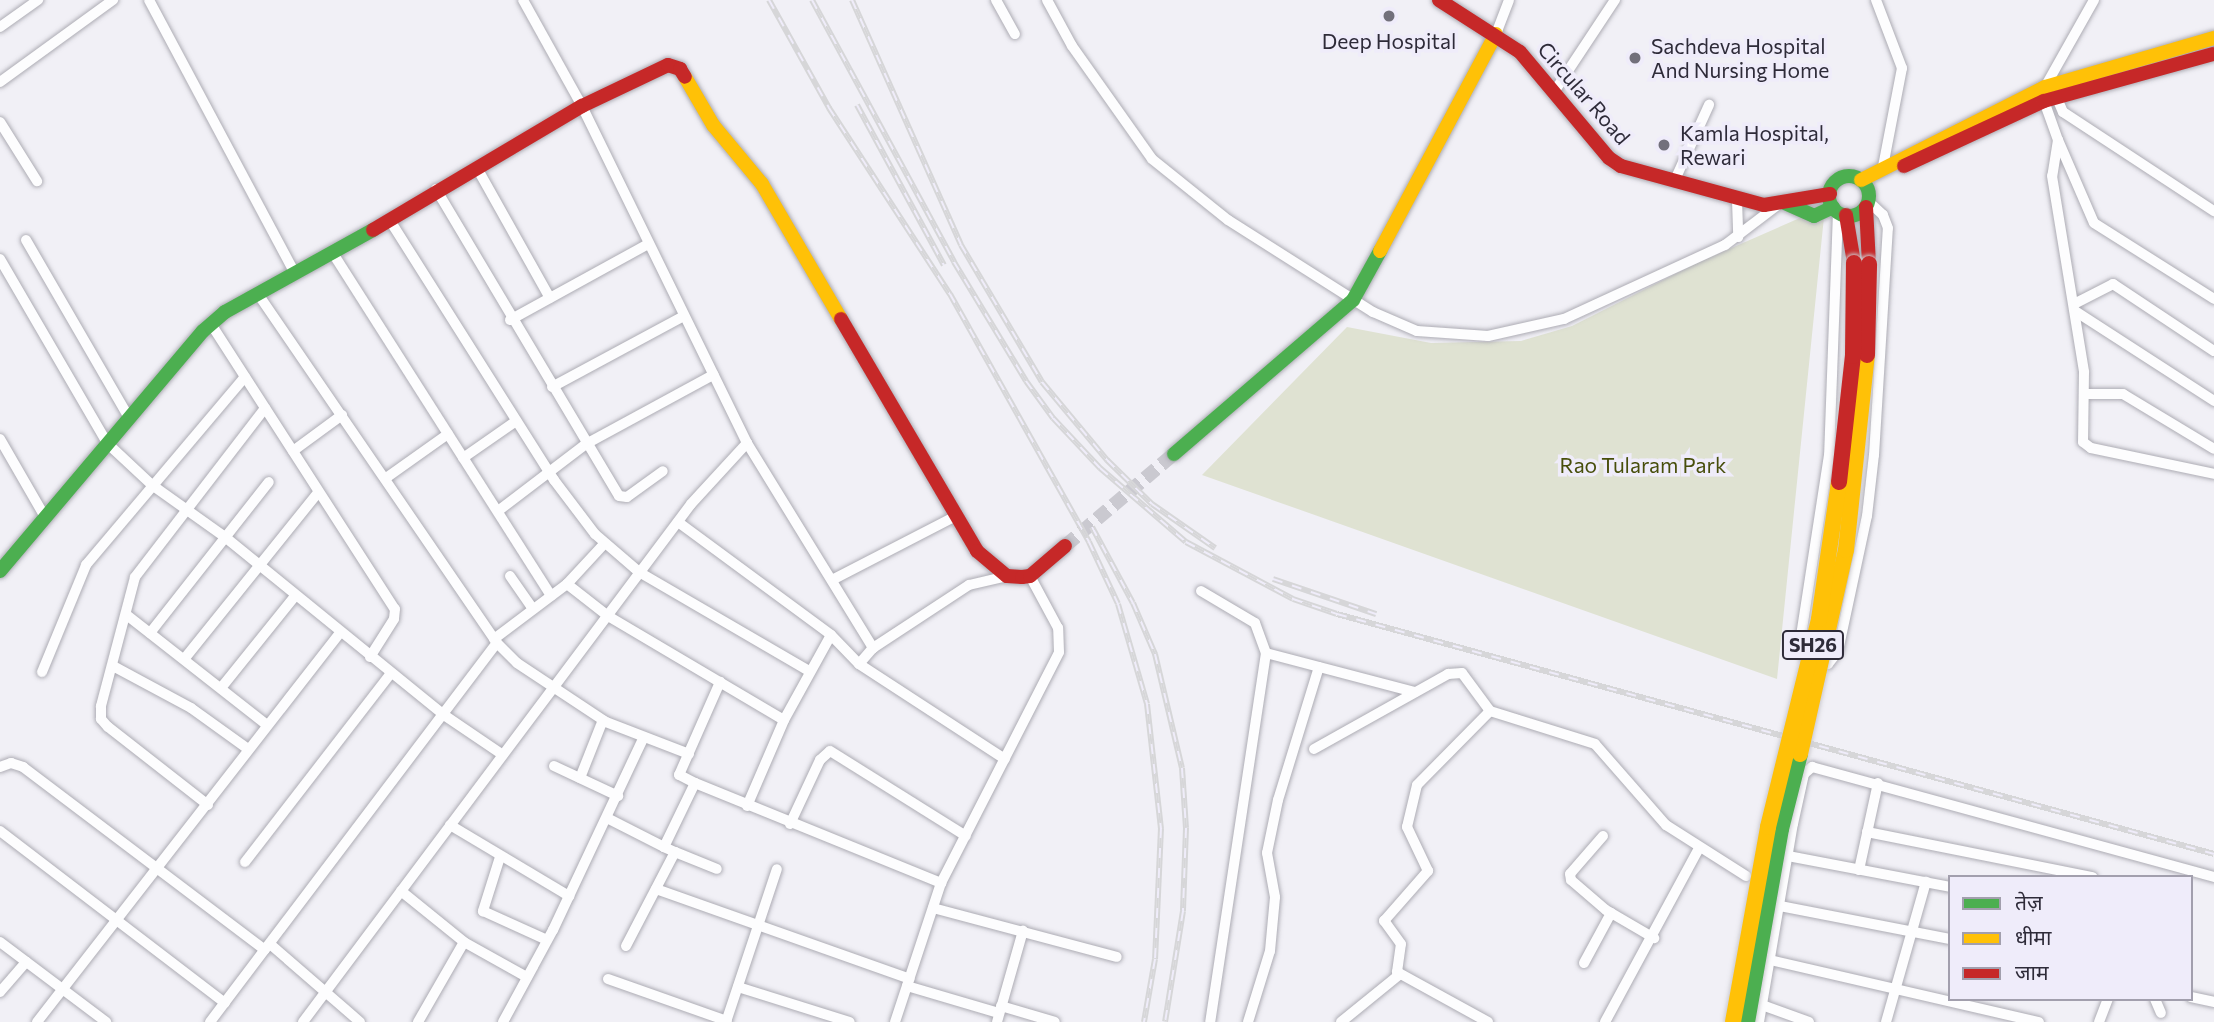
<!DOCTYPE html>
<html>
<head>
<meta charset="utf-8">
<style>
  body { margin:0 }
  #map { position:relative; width:2214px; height:1022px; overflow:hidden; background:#f1f0f6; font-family:Commissioner,"Noto Sans Devanagari",sans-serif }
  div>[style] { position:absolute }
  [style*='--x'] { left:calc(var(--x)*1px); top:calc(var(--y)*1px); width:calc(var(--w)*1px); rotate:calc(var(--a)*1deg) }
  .green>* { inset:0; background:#dfe2d2 }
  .secondary-tunnel>* { height:14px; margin-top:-7px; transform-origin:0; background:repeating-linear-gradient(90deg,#cac9d0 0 14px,transparent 0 21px) }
  .roads { filter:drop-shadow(0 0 2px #adacb4) drop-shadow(0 0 2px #adacb4) }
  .street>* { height:10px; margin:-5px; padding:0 5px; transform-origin:5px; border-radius:5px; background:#fdfdfe }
  .fast>* { height:14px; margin:-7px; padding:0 7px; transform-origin:7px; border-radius:7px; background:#4caf50 }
  .fast>.ring { margin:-7px; padding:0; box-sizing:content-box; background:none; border:14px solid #4caf50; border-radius:50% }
  .slow>* { height:14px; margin:-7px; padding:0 7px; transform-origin:7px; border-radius:7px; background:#ffc107 }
  .jam>* { height:14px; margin:-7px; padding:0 7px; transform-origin:7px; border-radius:7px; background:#c62828 }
  .rail>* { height:6px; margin-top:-3px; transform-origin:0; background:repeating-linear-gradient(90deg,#efecfa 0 10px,#d6d6d8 0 20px); box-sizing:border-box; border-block:2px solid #d6d6d8 }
  .bridges { filter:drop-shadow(0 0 2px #cccbd0) drop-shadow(0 0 2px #cccbd0) }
  .fast-bridge>* { height:16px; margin:-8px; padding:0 8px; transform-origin:8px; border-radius:8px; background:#4caf50 }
  .slow-bridge>* { height:16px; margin:-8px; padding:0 8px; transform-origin:8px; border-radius:8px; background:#ffc107 }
  .jam-bridge>* { height:16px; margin:-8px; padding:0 8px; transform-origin:8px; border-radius:8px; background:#c62828 }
  .dots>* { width:19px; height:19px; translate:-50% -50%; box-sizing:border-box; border:4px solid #efecfa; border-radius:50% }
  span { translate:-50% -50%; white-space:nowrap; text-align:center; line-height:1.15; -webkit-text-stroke:7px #efecfa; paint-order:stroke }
  .shield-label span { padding:2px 5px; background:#efecfa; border:2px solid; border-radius:5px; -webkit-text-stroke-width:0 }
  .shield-label { font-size:19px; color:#2e2b39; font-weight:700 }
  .poi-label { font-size:21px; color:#2e2b39 }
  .left { translate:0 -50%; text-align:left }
  .street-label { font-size:21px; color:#2e2b39 }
  .park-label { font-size:21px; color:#474e0b }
  .legend { position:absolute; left:1948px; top:875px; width:245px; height:126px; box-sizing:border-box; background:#efecfa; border:2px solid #a29fad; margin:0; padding:9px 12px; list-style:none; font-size:21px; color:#2e2b39 }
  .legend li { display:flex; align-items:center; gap:14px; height:35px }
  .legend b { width:35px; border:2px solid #a29fad }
</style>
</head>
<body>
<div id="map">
  <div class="green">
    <div style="clip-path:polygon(1825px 207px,1777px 679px,1202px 475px,1347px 327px,1431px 343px,1521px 341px,1572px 326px,1695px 264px)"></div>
  </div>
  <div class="secondary-tunnel">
    <div style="--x:1065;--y:546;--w:143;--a:-40.2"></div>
  </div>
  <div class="roads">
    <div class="street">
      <div style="--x:149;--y:0;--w:310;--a:61.9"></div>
      <div style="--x:996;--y:0;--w:39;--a:61"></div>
      <div style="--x:1047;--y:0;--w:52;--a:61.5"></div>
      <div style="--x:1072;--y:46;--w:138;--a:54.7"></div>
      <div style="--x:1152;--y:159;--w:97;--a:38.8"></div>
      <div style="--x:1228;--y:220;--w:172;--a:32.4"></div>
      <div style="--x:1373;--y:312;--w:48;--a:23.4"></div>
      <div style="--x:1417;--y:331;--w:71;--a:4"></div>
      <div style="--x:1488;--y:336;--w:78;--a:-12.6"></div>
      <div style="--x:1564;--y:319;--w:177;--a:-24.7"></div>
      <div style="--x:1725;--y:245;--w:68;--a:-37.2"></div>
      <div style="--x:1876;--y:0;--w:73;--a:69.1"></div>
      <div style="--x:1902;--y:68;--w:101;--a:100.9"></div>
      <div style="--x:2094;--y:0;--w:100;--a:119.4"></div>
      <div style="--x:2045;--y:87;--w:14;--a:94"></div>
      <div style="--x:2044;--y:101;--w:41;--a:70.3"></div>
      <div style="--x:2058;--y:140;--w:90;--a:66.6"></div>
      <div style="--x:2094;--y:223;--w:142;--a:32.3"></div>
      <div style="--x:0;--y:27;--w:47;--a:-35.4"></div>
      <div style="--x:1496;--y:34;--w:36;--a:-69"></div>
      <div style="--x:0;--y:82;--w:140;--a:-36"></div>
      <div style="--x:1556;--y:89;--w:107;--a:-56.5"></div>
      <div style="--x:2054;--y:91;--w:23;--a:67"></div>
      <div style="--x:2063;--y:112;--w:181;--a:33.3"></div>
      <div style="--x:0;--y:122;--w:70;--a:57.9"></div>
      <div style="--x:2058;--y:140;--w:36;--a:99"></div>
      <div style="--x:2052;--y:176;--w:199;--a:80.7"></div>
      <div style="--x:2084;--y:372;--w:70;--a:90.8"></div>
      <div style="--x:2083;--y:442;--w:10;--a:37"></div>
      <div style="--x:2091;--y:448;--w:126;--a:11.9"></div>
      <div style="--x:477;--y:168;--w:149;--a:60.7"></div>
      <div style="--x:1674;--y:182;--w:85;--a:-65.6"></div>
      <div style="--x:436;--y:189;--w:357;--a:59.2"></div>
      <div style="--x:619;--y:496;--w:8;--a:7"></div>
      <div style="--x:627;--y:497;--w:44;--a:-35.8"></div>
      <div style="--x:1737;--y:200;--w:37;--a:88"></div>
      <div style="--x:1838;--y:212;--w:243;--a:92.1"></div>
      <div style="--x:1829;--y:455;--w:183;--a:98.8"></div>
      <div style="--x:1801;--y:636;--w:20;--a:79"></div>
      <div style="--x:1805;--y:656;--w:14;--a:34"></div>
      <div style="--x:1817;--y:664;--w:11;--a:0"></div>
      <div style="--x:1828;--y:664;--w:16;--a:-52"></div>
      <div style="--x:1838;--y:651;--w:138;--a:-77.9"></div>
      <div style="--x:1867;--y:516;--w:61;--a:-83.5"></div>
      <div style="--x:1874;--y:455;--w:227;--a:-86.5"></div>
      <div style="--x:1888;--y:228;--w:14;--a:-111"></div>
      <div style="--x:1883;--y:215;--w:21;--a:-137"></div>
      <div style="--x:389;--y:219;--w:309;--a:57.7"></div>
      <div style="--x:554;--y:480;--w:68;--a:52.8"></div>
      <div style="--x:595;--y:534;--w:58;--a:40.8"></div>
      <div style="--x:639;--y:572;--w:197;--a:30.2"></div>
      <div style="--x:26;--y:240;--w:206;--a:59.9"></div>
      <div style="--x:334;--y:255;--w:404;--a:57.5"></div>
      <div style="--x:0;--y:259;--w:213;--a:59.8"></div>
      <div style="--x:107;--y:443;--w:62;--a:43"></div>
      <div style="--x:152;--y:485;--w:90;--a:35.5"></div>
      <div style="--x:225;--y:537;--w:282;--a:39.1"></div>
      <div style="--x:444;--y:715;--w:71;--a:34.1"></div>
      <div style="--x:258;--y:294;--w:423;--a:55.6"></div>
      <div style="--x:497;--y:643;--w:28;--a:45"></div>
      <div style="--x:517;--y:663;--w:107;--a:33.5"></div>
      <div style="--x:606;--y:722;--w:89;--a:21.1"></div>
      <div style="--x:2074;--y:304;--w:44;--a:-27.1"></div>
      <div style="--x:2113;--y:284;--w:121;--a:33.6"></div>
      <div style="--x:2075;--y:311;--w:166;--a:32.9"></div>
      <div style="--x:510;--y:320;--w:158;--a:-28.8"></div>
      <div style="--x:211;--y:324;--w:339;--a:57.2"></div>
      <div style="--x:395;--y:609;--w:10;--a:96"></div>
      <div style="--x:394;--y:619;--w:45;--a:122.3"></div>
      <div style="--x:552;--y:387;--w:150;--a:-28.3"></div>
      <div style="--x:2084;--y:394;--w:39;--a:0"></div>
      <div style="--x:2123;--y:394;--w:106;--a:31.1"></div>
      <div style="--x:0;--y:439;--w:90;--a:60"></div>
      <div style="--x:747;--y:443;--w:241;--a:58.4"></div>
      <div style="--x:293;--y:451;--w:61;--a:-36.3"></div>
      <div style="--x:463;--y:458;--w:65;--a:-34.9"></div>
      <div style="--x:386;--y:478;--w:76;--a:-35.4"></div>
      <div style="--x:498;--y:511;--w:111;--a:-37.3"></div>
      <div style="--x:586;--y:444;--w:145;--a:-28.5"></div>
      <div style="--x:678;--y:522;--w:190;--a:36.4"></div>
      <div style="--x:831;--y:635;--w:40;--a:46"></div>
      <div style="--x:859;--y:664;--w:174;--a:33.1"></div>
      <div style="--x:510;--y:576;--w:40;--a:55.1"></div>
      <div style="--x:832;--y:580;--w:137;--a:-27.3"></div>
      <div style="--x:567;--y:584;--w:52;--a:38"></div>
      <div style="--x:608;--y:616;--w:204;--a:30.6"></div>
      <div style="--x:1201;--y:591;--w:63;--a:30.7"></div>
      <div style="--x:1255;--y:623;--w:32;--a:70"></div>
      <div style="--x:1266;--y:653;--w:373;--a:98.6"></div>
      <div style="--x:128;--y:616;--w:177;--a:38.1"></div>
      <div style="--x:150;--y:633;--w:192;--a:-51.8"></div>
      <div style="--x:494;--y:639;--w:91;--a:-37"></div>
      <div style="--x:567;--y:584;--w:54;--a:-47.2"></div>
      <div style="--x:1266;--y:653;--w:154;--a:14.7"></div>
      <div style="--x:185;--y:658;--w:211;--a:-51.2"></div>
      <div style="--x:859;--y:664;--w:21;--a:-49"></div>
      <div style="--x:873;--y:648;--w:115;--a:-33.3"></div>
      <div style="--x:969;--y:585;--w:39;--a:-13"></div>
      <div style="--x:113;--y:666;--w:89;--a:28.3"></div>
      <div style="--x:191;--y:708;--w:70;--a:35.7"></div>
      <div style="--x:42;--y:672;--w:116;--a:-67.6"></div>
      <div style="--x:86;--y:565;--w:246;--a:-49.8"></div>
      <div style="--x:221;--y:688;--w:118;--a:-51.2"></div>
      <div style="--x:1314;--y:749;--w:154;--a:-29.2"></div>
      <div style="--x:1448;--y:674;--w:14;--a:-4"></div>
      <div style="--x:1462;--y:673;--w:47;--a:53.6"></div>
      <div style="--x:1490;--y:711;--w:110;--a:17.4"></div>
      <div style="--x:1595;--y:744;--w:108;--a:48.8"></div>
      <div style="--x:1666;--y:825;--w:95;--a:32.5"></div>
      <div style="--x:554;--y:766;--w:71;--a:25.1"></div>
      <div style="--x:0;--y:767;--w:12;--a:-20"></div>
      <div style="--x:11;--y:763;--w:13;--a:18"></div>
      <div style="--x:23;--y:767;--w:303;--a:37.1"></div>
      <div style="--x:580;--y:778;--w:62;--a:-68.4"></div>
      <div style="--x:695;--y:783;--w:266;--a:22.1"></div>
      <div style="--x:208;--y:805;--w:127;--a:-142"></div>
      <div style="--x:108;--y:727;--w:11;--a:-131"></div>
      <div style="--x:101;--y:719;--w:13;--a:-90"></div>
      <div style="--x:101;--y:706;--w:133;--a:-75.2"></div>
      <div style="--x:135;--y:577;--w:213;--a:-52.4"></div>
      <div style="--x:747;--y:806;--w:94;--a:-66.7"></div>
      <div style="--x:784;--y:720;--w:97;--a:-61.1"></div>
      <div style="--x:607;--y:818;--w:64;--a:27"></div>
      <div style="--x:790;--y:824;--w:71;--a:-64.9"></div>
      <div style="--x:820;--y:760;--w:13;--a:-42"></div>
      <div style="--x:830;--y:751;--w:160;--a:32"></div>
      <div style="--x:450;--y:825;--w:139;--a:30.8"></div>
      <div style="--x:0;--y:831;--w:283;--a:37.4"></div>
      <div style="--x:1867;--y:832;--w:230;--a:11.3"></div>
      <div style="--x:1603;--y:836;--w:50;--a:131"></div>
      <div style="--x:1570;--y:874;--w:6;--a:81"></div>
      <div style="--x:1571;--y:880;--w:46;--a:40.6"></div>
      <div style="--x:1606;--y:910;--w:56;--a:30.3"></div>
      <div style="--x:675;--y:852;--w:45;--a:22"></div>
      <div style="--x:1788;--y:856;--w:165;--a:10.8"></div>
      <div style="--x:500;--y:857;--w:57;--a:107.5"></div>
      <div style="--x:483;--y:911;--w:70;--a:24.4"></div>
      <div style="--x:245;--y:862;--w:239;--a:-52.3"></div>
      <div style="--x:1859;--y:870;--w:89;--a:-77.7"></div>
      <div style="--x:656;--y:889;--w:269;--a:19.5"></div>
      <div style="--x:401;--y:891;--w:81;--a:39"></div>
      <div style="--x:464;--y:942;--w:72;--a:29.1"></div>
      <div style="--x:1780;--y:906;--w:173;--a:11"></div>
      <div style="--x:933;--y:908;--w:190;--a:14.9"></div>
      <div style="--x:0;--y:942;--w:133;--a:37"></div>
      <div style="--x:270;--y:944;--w:119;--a:40.9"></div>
      <div style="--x:626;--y:946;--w:106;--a:-62.5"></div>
      <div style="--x:675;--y:852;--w:12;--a:-156"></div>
      <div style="--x:664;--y:847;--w:71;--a:-64.2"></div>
      <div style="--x:695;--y:783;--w:18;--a:-153"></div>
      <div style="--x:679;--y:775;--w:102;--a:-66.2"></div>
      <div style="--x:1770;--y:960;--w:276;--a:13"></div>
      <div style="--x:1584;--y:963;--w:57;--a:-61.6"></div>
      <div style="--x:608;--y:979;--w:126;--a:19.4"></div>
      <div style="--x:907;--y:986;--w:96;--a:16.4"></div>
      <div style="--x:738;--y:987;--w:117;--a:17.4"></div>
      <div style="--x:0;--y:992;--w:40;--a:-49"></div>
      <div style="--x:2191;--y:997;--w:24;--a:12"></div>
      <div style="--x:2155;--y:999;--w:15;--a:67"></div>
      <div style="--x:1762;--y:1005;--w:50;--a:19.9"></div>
      <div style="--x:1001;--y:1006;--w:56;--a:16.5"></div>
      <div style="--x:37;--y:1022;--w:493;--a:-52.1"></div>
      <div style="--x:210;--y:1022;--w:475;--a:-52.9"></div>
      <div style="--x:303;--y:1022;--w:647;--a:-53.17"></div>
      <div style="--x:691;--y:504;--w:83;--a:-47.4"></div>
      <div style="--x:747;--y:443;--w:375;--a:-116.1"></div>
      <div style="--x:582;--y:106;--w:121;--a:-119.1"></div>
      <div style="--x:418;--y:1022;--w:92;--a:-60.1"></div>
      <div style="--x:503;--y:1022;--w:105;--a:-61.5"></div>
      <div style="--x:553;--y:930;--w:213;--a:-64.8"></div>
      <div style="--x:726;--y:1022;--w:161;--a:-71.6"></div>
      <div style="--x:895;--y:1022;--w:146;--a:-71.7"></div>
      <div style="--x:941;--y:883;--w:259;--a:-62.9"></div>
      <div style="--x:1059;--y:652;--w:24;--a:-92"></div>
      <div style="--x:1058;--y:628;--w:59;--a:-118.3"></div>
      <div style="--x:997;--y:1022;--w:95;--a:-74.1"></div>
      <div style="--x:1248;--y:1022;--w:74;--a:-72.8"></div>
      <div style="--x:1270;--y:951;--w:54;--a:-84.7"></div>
      <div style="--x:1275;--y:897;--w:45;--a:-100.3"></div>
      <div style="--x:1267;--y:853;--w:54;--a:-78.3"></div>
      <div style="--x:1278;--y:800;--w:139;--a:-72.9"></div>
      <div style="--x:1341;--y:1022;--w:76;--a:-39.1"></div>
      <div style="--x:1488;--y:1022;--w:104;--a:-151.2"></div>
      <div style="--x:1397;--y:972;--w:28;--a:-82"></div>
      <div style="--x:1401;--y:944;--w:29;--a:-126"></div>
      <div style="--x:1384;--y:921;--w:67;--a:-48.7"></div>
      <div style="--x:1428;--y:871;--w:49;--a:-115.5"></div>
      <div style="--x:1407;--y:827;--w:43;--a:-76.6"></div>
      <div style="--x:1417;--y:785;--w:104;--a:-45.4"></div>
      <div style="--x:1605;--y:1022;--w:198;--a:-61.6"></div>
      <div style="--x:1759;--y:1022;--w:201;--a:-80.3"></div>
      <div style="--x:1793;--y:824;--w:51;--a:-77.6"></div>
      <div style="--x:1804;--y:774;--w:11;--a:-41"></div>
      <div style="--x:1812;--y:767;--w:417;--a:15.3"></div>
      <div style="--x:1886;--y:1022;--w:146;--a:-74.1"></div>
      <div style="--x:2099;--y:1022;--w:25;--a:-69"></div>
    </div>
    <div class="fast">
      <div class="ring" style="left:1829px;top:176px;width:26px;height:26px"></div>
      <div style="--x:1785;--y:203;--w:32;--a:24"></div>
      <div style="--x:1814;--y:216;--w:21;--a:-25"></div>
      <div style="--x:1174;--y:454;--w:236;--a:-40.7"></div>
      <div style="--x:1353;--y:300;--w:56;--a:-61.1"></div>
      <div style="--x:0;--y:571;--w:314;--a:-49.8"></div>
      <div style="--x:203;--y:331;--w:29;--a:-41"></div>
      <div style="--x:225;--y:312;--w:169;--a:-29"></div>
    </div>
    <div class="slow">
      <div style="--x:685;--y:77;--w:56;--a:59.7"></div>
      <div style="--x:713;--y:125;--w:77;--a:50.3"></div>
      <div style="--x:762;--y:184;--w:156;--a:59.7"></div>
      <div style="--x:1861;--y:180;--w:206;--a:-26.8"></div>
      <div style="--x:2045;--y:87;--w:176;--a:-16.2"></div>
      <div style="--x:1380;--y:251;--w:246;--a:-61.9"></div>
    </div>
    <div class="jam">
      <div style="--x:1439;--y:0;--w:96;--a:32.7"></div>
      <div style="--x:1520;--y:52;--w:138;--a:50"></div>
      <div style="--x:1609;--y:158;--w:14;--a:34"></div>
      <div style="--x:1621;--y:166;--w:148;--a:15.3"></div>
      <div style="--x:1764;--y:205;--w:67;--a:-9.5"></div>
      <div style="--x:1904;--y:166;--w:154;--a:-24.9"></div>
      <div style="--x:2044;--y:101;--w:176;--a:-15.5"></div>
      <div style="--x:1866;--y:207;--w:57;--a:87"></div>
      <div style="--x:1846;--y:215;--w:49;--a:80.5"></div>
      <div style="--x:373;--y:230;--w:243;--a:-30.7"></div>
      <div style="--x:582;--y:106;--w:95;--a:-25.5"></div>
      <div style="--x:668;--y:65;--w:13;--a:18"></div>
      <div style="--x:680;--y:69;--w:9;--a:58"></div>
      <div style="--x:841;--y:319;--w:269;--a:59.6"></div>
      <div style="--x:977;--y:551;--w:39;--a:40"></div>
      <div style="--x:1007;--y:576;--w:15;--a:4"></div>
      <div style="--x:1022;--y:577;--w:8;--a:-7"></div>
      <div style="--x:1030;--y:576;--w:46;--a:-40.6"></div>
    </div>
  </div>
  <div class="rail">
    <div style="--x:769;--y:0;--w:124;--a:60.9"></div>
    <div style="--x:829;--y:108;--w:222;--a:57"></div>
    <div style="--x:950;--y:294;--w:284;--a:60.7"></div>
    <div style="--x:1089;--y:542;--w:68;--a:64.9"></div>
    <div style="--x:1118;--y:604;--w:104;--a:73.8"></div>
    <div style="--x:1147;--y:704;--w:125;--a:83.6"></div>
    <div style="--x:1161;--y:828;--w:131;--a:92.6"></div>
    <div style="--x:1155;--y:959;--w:64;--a:99.9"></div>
    <div style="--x:812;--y:0;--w:298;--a:61.5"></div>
    <div style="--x:954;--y:262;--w:139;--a:58.8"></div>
    <div style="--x:1026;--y:381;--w:46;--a:53.9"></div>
    <div style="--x:1053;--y:418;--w:69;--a:46.8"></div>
    <div style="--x:1100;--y:468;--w:113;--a:40.7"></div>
    <div style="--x:1186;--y:542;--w:121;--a:28"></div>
    <div style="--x:1293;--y:599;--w:46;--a:18.8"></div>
    <div style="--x:1337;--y:614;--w:909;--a:15.3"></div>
    <div style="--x:852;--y:0;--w:268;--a:66"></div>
    <div style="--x:961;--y:245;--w:159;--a:59.4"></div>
    <div style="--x:1042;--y:382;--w:102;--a:50.2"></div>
    <div style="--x:1107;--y:460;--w:63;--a:44.4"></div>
    <div style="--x:1152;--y:504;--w:77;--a:34.9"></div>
    <div style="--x:857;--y:105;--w:182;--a:61.5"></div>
    <div style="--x:1092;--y:527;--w:86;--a:61.7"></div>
    <div style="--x:1133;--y:603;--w:56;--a:66.7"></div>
    <div style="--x:1155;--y:654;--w:117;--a:76.7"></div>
    <div style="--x:1182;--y:768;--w:60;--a:86.2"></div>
    <div style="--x:1186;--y:828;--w:83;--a:92.1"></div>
    <div style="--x:1183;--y:911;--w:112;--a:99.2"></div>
    <div style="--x:1273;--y:579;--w:109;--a:18.8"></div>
  </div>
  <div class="bridges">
    <div class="fast-bridge">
      <div style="--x:1747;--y:1022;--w:196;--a:-80"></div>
      <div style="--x:1781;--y:829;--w:77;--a:-75.8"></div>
    </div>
    <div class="slow-bridge">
      <div style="--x:1800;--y:754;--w:209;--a:-77.3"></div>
      <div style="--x:1846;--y:550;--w:196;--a:-83.9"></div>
      <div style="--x:1733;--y:1022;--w:198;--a:-79.8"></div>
      <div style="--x:1768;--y:827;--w:214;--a:-76.2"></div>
      <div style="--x:1819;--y:619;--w:138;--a:-81.7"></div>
    </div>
    <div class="jam-bridge">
      <div style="--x:1867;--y:355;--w:91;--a:-88.7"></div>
      <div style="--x:1839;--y:482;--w:127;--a:-83.7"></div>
      <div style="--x:1853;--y:356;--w:93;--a:-89.4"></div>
    </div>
  </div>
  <div class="dots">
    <div style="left:1389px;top:16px;background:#72707b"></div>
    <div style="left:1635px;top:58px;background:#72707b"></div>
    <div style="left:1664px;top:145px;background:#72707b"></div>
  </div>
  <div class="shield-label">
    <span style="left:1813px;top:645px">SH26</span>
  </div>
  <div class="poi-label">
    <span style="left:1389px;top:41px">Deep Hospital</span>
    <span class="left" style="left:1651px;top:58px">Sachdeva Hospital<br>And Nursing Home</span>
    <span class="left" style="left:1680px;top:145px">Kamla Hospital,<br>Rewari</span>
  </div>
  <div class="street-label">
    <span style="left:1584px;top:93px;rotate:49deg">Circular Road</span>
  </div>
  <div class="park-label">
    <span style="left:1643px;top:465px">Rao Tularam Park</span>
  </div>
  <ul class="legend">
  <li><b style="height:9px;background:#4caf50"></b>तेज़</li>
  <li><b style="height:9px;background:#ffc107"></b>धीमा</li>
  <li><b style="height:9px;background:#c62828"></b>जाम</li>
  </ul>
</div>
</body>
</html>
